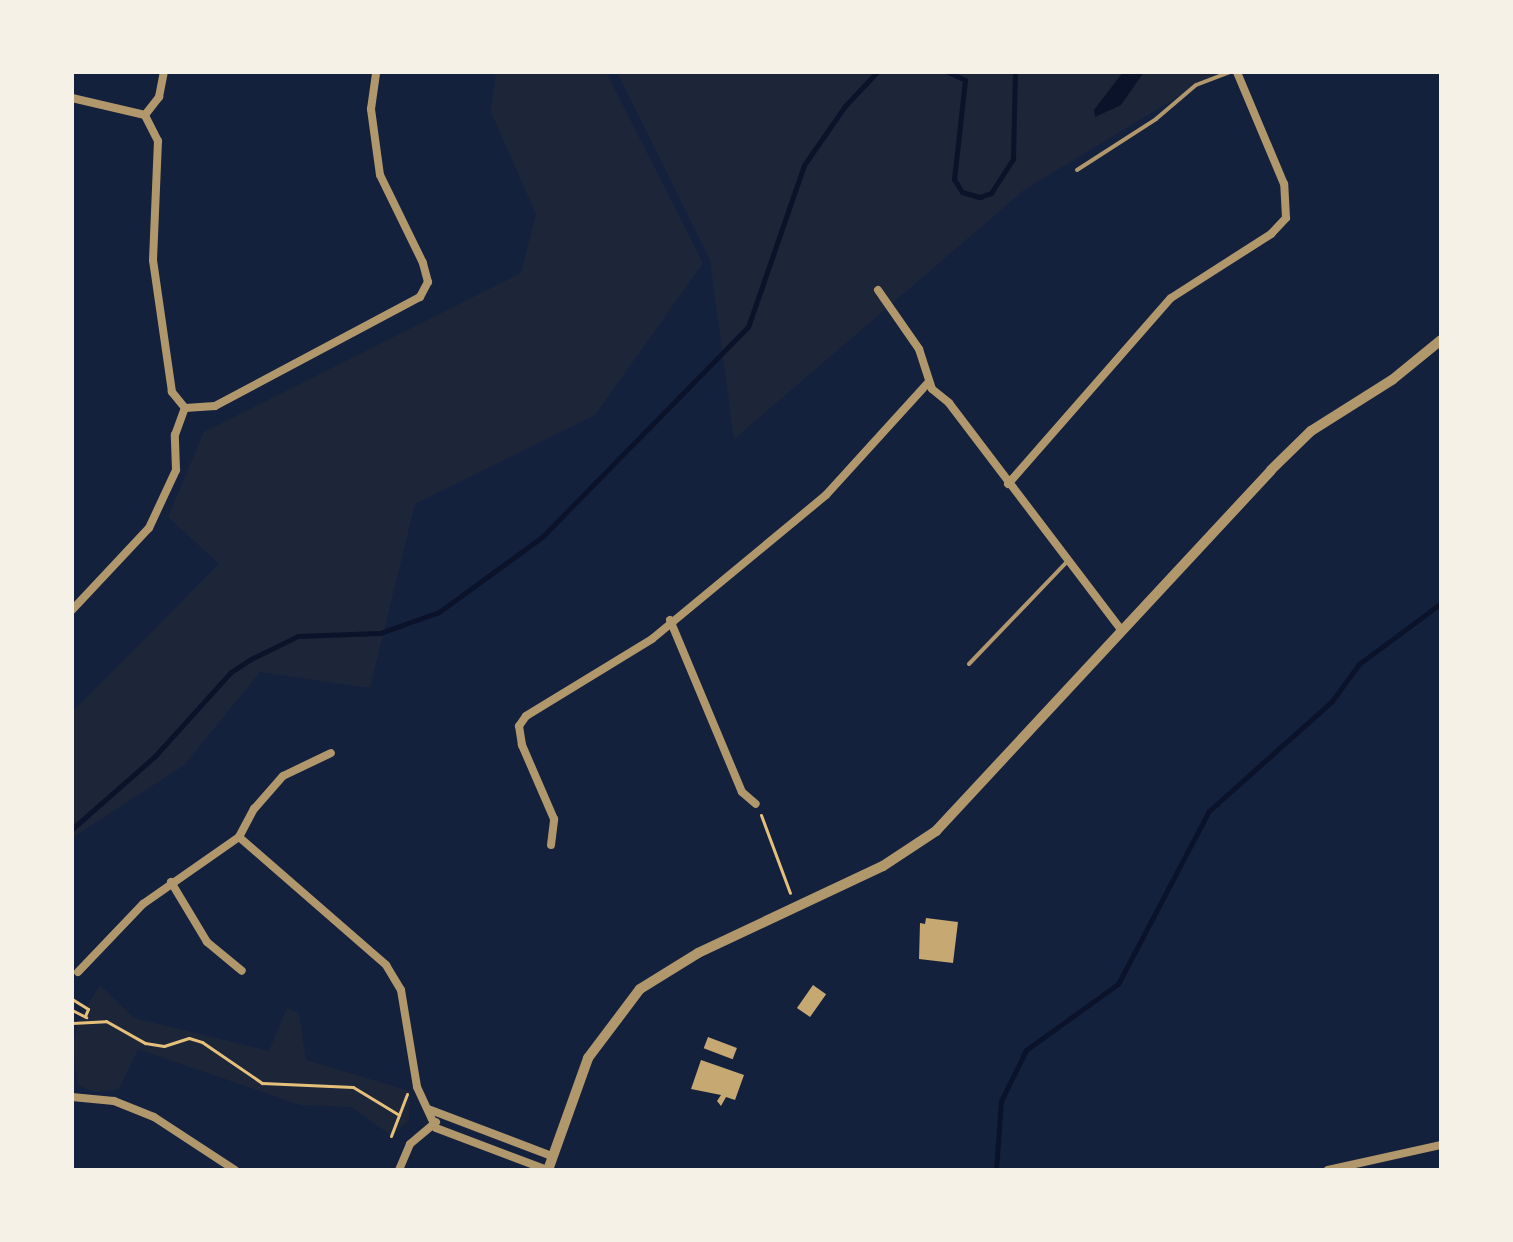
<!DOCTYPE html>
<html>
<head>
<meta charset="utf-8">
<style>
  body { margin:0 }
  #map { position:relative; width:1513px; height:1242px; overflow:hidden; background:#14213d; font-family:Signika,sans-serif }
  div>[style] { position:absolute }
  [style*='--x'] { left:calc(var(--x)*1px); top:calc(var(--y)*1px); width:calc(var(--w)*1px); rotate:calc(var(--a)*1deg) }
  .green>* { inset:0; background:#1d2539 }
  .water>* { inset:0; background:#0b132b }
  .stream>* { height:5px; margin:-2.5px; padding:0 2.5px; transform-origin:2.5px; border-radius:2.5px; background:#0b132b }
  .building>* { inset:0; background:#c6a872; transform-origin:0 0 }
  .path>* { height:3px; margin:-1.5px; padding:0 1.5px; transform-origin:1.5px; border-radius:1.5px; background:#e5c07b }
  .service>* { height:4px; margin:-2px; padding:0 2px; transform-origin:2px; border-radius:2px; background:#b1986c }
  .minor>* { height:8px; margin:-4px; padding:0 4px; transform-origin:4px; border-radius:4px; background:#b1986c }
  .tertiary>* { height:10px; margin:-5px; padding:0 5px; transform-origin:5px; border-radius:5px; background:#b1986c }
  span { translate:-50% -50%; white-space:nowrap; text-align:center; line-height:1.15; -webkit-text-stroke:6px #f6f1e7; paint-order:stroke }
  .frame { position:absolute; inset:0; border:74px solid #f6f1e7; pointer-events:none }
</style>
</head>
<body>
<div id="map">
  <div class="green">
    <div style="clip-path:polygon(496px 72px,606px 72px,703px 263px,595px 415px,415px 504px,370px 688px,260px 672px,184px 765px,72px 838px,72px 712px,219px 564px,168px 517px,204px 432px,521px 273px,536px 214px,491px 112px)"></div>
    <div style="clip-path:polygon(617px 72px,1219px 72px,1024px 190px,734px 439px,710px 260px)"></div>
    <div style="clip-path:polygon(100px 985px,134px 1018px,269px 1051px,287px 1008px,299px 1013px,306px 1060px,410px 1091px,409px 1120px,392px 1136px,352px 1107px,300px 1105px,138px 1049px,119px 1089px,95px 1092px,79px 1086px,72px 1047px,79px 1019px)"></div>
  </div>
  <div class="water">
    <div style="clip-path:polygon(1123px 72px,1144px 72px,1121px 105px,1095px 117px,1094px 110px)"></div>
  </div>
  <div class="stream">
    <div style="--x:948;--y:72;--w:19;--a:25"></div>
    <div style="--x:965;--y:80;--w:100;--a:96.3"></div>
    <div style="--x:954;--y:179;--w:15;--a:58"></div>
    <div style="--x:962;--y:192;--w:19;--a:16"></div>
    <div style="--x:980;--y:197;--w:12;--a:-20"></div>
    <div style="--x:991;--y:193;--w:40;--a:-57.1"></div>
    <div style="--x:1013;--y:159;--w:87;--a:-88.7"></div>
    <div style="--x:72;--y:829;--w:111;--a:-41.3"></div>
    <div style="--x:155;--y:756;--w:113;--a:-47.9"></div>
    <div style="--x:231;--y:672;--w:24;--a:-33"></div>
    <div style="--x:251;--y:659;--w:52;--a:-26.1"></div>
    <div style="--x:298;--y:636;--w:82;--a:-2.1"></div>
    <div style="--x:380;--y:633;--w:63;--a:-19.6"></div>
    <div style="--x:439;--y:612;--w:127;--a:-36.1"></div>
    <div style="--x:542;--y:537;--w:294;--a:-45.6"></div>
    <div style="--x:748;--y:327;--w:171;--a:-70.9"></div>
    <div style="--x:804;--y:165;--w:72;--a:-55.2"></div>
    <div style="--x:845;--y:106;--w:47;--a:-46.7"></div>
    <div style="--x:996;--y:1170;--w:69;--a:-85.9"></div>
    <div style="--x:1001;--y:1101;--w:57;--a:-63.9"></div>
    <div style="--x:1026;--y:1050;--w:113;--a:-35.7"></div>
    <div style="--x:1118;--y:984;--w:195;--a:-62.3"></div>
    <div style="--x:1209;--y:811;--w:165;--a:-41.8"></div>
    <div style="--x:1332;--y:701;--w:46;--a:-53.9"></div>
    <div style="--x:1359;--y:664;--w:102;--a:-36.6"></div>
  </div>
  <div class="building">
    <div style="clip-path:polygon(926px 918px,958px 922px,953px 963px,919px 959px,920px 923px,925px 924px)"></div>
    <div style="left:813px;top:985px;width:16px;height:28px;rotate:35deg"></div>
    <div style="left:708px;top:1037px;width:31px;height:12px;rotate:21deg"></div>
    <div style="clip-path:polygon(701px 1060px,744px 1075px,735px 1100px,726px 1097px,721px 1106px,717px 1101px,721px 1095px,691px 1089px)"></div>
  </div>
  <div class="path">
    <div style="--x:761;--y:815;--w:83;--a:69.6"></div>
    <div style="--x:72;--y:999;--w:19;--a:32"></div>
    <div style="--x:88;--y:1009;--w:8;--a:113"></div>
    <div style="--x:72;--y:1010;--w:16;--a:27"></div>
    <div style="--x:72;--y:1023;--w:34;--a:-3"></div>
    <div style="--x:106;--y:1021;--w:45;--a:29.4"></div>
    <div style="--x:145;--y:1043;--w:19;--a:9"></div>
    <div style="--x:164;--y:1046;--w:26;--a:-18"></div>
    <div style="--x:189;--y:1038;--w:14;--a:17"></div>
    <div style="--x:202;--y:1042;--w:73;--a:34.3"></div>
    <div style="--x:262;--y:1083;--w:91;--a:2.5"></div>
    <div style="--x:353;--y:1087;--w:54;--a:31.3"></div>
    <div style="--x:391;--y:1136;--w:45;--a:-69.1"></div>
  </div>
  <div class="service">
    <div style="--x:1077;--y:170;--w:94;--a:-32.8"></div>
    <div style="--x:1156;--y:119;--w:52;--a:-40.4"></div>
    <div style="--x:1196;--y:85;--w:36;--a:-21"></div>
    <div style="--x:969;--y:664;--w:140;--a:-46.2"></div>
  </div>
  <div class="minor">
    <div style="--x:72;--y:98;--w:75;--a:13.1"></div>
    <div style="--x:145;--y:115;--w:23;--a:-52"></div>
    <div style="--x:159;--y:97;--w:25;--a:-79"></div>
    <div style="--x:878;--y:290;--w:72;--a:55.2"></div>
    <div style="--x:919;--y:349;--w:42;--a:72"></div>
    <div style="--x:932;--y:389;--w:22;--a:39"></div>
    <div style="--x:949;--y:403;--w:283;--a:52.8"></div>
    <div style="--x:185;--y:408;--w:30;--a:-4"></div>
    <div style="--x:215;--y:406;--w:232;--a:-28"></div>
    <div style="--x:420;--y:297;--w:17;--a:-62"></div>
    <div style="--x:428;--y:282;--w:20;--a:-105"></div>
    <div style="--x:423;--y:263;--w:98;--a:-116"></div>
    <div style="--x:380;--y:175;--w:67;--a:-97.8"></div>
    <div style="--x:371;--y:109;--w:37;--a:-82"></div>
    <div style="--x:1008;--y:484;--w:247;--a:-48.8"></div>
    <div style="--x:1171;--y:298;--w:119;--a:-32.6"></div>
    <div style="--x:1271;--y:234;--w:22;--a:-47"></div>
    <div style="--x:1286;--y:218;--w:34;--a:-93"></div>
    <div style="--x:1284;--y:184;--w:121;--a:-112.8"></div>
    <div style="--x:72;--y:610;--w:112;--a:-46.8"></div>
    <div style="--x:149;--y:528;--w:64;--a:-65"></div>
    <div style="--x:176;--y:470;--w:35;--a:-92"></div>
    <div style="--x:175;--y:435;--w:29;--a:-70"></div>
    <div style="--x:185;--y:408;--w:21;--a:-129"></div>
    <div style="--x:172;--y:392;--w:133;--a:-98.2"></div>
    <div style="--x:153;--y:260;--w:119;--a:-87.6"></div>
    <div style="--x:158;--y:141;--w:29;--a:-117"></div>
    <div style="--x:670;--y:620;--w:186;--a:67.3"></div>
    <div style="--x:742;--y:792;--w:18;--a:41"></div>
    <div style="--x:239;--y:837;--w:195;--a:41"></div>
    <div style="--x:386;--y:965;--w:29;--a:59"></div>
    <div style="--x:401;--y:990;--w:98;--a:80.6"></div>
    <div style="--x:417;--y:1087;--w:45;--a:65.1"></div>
    <div style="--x:436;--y:1128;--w:119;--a:20.7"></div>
    <div style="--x:551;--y:845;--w:26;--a:-83"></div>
    <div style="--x:554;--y:819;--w:81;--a:-113.4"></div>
    <div style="--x:522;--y:745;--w:19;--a:-99"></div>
    <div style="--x:519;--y:726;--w:12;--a:-55"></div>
    <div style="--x:526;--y:716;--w:148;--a:-31.4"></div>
    <div style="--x:652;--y:639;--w:226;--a:-39.6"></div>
    <div style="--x:826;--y:495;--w:151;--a:-47.7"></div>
    <div style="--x:171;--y:882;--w:70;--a:59"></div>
    <div style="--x:207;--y:942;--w:45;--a:39.6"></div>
    <div style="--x:78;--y:972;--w:94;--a:-46.3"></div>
    <div style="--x:143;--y:904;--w:117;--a:-34.9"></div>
    <div style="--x:239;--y:837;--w:32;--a:-62"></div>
    <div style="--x:254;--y:809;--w:44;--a:-48.7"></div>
    <div style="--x:283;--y:776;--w:53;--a:-25.6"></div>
    <div style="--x:72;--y:1097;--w:42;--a:5.4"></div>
    <div style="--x:114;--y:1101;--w:43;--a:21.8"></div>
    <div style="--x:154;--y:1117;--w:97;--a:33.2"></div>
    <div style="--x:428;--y:1109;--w:133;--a:20.8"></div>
    <div style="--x:399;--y:1170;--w:28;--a:-67"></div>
    <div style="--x:410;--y:1144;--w:34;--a:-40"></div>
    <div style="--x:1328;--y:1170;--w:116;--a:-12.5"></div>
  </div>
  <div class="tertiary">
    <div style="--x:548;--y:1170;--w:119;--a:-70.3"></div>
    <div style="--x:588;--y:1058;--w:86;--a:-53"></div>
    <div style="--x:640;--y:989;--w:68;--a:-31.8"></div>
    <div style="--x:698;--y:953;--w:204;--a:-25.2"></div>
    <div style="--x:883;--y:866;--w:64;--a:-33.4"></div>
    <div style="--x:936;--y:831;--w:492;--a:-47.1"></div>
    <div style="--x:1271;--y:470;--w:56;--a:-44.3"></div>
    <div style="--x:1311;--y:431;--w:96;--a:-32.2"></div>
    <div style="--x:1392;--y:380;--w:63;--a:-39.2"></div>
  </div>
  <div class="frame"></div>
</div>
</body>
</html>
